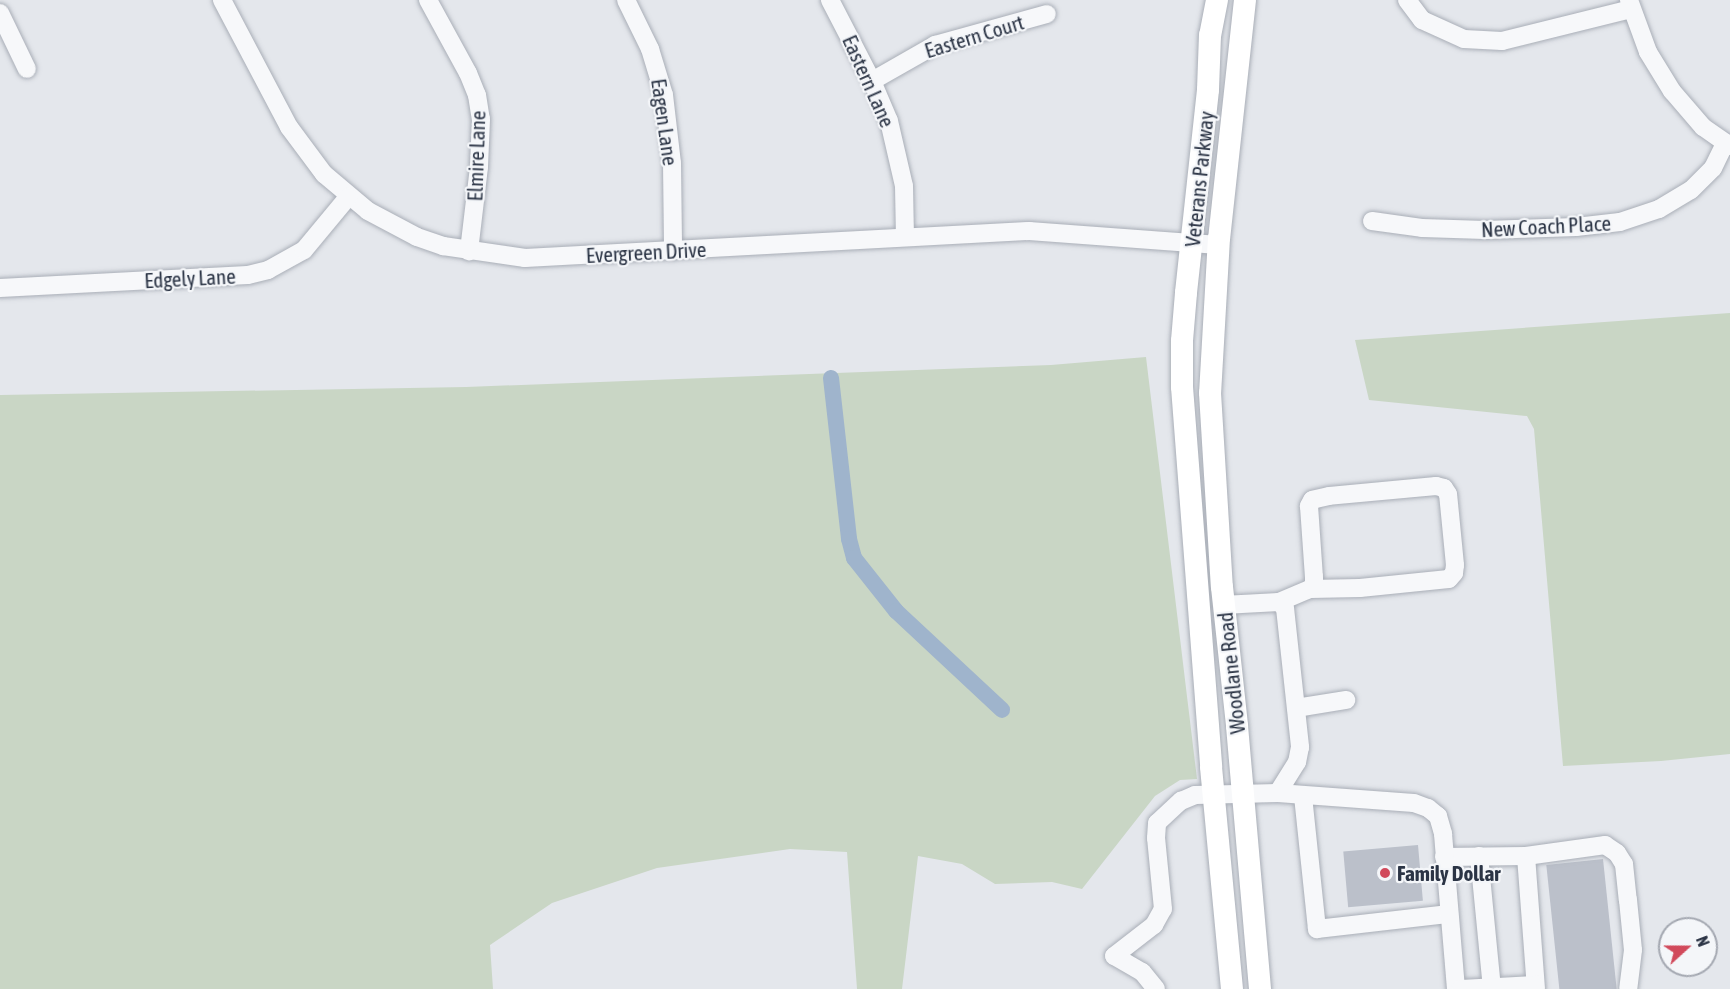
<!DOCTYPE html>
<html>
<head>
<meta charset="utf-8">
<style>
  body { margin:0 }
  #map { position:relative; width:1730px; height:989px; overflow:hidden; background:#e4e7ec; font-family:"Asap Condensed",sans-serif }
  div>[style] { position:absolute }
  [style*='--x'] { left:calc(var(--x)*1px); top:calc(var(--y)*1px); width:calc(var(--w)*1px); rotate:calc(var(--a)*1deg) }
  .green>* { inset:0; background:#c9d6c5 }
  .canal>* { height:16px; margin:-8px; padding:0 8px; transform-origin:8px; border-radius:8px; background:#9fb4cc }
  .building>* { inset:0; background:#bbc0ca; transform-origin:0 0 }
  .roads { filter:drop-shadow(0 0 2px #a9aeb7) drop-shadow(0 0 2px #a9aeb7) }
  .minor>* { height:18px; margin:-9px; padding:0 9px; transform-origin:9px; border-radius:9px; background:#f7f8fa }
  .major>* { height:22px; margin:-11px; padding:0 11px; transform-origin:11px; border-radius:11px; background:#fff }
  .dots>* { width:16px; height:16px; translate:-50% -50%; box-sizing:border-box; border:3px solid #f4f6f9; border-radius:50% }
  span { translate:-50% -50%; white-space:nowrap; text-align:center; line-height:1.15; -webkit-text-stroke:4.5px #f4f6f9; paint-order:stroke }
  .street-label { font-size:21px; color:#2b3445 }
  .poi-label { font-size:21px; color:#2b3445; font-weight:700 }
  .left { translate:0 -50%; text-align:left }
  .north { position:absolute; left:1658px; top:917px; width:60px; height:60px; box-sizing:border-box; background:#f4f6f9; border:2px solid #a4a8b1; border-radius:50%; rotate:69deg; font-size:16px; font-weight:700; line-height:24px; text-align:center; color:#2b3445 }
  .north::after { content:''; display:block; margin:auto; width:21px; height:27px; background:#d1495b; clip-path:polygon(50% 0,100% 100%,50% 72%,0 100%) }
</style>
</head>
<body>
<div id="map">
  <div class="green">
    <div style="clip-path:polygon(1730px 313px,1730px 754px,1661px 761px,1563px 766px,1534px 429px,1527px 416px,1369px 400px,1355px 340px)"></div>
    <div style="clip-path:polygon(1146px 357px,1197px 779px,1180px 780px,1155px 796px,1082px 889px,1052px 882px,995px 884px,962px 864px,918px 856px,902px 989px,857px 989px,847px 852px,790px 849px,657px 868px,552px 903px,490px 945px,493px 989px,0 989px,0 395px,466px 387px,1051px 365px)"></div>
  </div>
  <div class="canal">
    <div style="--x:831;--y:378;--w:162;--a:83.6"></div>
    <div style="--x:849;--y:539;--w:20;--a:75"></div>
    <div style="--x:854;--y:558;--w:68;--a:51.6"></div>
    <div style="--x:896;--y:611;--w:145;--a:43"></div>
  </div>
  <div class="building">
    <div style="left:1418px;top:845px;width:56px;height:75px;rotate:85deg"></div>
    <div style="left:1603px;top:859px;width:131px;height:57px;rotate:84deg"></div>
  </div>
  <div class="roads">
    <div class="minor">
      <div style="--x:222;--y:0;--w:144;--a:62.2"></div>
      <div style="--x:289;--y:127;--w:59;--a:53.3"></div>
      <div style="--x:324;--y:174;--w:57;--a:40.1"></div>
      <div style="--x:368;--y:211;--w:55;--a:28"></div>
      <div style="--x:417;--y:237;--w:28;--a:19"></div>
      <div style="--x:443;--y:246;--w:83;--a:8.3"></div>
      <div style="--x:525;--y:258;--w:505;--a:-3.07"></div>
      <div style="--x:1029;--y:231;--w:190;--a:4.2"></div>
      <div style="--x:428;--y:0;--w:83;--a:61.3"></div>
      <div style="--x:468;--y:73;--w:24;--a:68"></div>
      <div style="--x:477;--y:95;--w:24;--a:81"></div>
      <div style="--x:481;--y:119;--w:48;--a:92.4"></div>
      <div style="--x:479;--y:167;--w:85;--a:96.8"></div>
      <div style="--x:626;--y:0;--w:55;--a:63.9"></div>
      <div style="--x:650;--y:49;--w:48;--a:73.1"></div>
      <div style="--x:664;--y:95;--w:68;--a:83.3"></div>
      <div style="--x:672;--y:163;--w:88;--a:89.3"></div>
      <div style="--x:830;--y:0;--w:91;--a:62.6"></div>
      <div style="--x:872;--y:81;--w:43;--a:67"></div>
      <div style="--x:889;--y:121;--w:67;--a:77"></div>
      <div style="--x:904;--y:186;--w:51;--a:88.9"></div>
      <div style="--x:1407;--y:0;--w:25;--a:53"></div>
      <div style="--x:1422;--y:20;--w:46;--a:24.3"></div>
      <div style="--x:1464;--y:39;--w:38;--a:3"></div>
      <div style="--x:1502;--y:41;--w:133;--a:-13.9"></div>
      <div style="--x:1629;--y:0;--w:55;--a:69.9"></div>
      <div style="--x:1648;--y:52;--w:46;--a:58.4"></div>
      <div style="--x:1672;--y:91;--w:48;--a:49.3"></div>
      <div style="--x:1703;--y:127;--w:33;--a:35"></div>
      <div style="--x:0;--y:13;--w:62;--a:64.3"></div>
      <div style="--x:872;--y:81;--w:73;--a:-29.7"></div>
      <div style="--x:935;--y:45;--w:116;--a:-15.5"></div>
      <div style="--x:1372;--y:221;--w:50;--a:8"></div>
      <div style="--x:1422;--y:228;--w:63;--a:1.8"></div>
      <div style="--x:1485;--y:230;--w:91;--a:-1.9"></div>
      <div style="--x:1576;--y:227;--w:44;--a:-6.5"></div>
      <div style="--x:1620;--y:222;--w:41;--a:-18.4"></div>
      <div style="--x:1659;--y:209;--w:37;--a:-31"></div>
      <div style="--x:1691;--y:190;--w:31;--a:-45"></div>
      <div style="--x:1713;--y:168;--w:28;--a:-64"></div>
      <div style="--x:0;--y:288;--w:248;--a:-3"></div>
      <div style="--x:248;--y:275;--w:21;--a:-14"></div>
      <div style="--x:268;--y:270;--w:41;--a:-29.1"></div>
      <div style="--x:304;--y:250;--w:69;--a:-50.3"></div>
      <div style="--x:1279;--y:602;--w:34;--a:-23"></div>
      <div style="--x:1310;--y:589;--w:50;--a:-1.1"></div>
      <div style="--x:1360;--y:588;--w:89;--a:-5.8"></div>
      <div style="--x:1449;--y:579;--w:8;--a:-50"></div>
      <div style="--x:1454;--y:573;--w:8;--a:-83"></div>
      <div style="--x:1455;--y:565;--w:71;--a:-95.6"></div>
      <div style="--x:1448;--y:494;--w:7;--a:-124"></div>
      <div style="--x:1444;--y:488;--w:8;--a:-166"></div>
      <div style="--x:1436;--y:486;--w:107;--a:174.7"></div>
      <div style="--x:1329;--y:496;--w:17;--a:167"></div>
      <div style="--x:1312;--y:500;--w:7;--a:117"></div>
      <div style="--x:1309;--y:506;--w:71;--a:86"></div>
      <div style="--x:1314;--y:577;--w:8;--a:90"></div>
      <div style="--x:1314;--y:585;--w:6;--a:135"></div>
      <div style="--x:1223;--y:605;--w:56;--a:-3.1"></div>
      <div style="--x:1279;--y:602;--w:8;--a:45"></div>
      <div style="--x:1285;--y:608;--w:140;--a:83.8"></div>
      <div style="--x:1300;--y:747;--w:15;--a:101"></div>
      <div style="--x:1297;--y:762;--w:36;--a:122"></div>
      <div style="--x:1296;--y:708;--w:51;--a:-9.1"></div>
      <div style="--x:1303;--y:796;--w:134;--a:84"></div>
      <div style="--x:1317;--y:929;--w:133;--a:-6.5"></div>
      <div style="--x:1479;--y:856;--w:134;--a:84.4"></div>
      <div style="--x:1526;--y:856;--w:133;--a:85.7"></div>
      <div style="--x:1444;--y:857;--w:82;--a:-0.7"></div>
      <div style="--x:1526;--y:856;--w:80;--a:-7.9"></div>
      <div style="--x:1605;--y:845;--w:14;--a:34"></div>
      <div style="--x:1617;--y:853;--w:13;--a:58"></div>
      <div style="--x:1624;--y:864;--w:36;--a:84"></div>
      <div style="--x:1628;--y:900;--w:50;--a:84.3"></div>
      <div style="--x:1633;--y:950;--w:39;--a:97"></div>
      <div style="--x:1156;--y:989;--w:22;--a:-129"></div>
      <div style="--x:1142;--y:972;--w:32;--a:-150"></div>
      <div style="--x:1114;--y:956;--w:51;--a:-37.8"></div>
      <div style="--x:1154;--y:925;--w:18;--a:-61"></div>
      <div style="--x:1163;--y:909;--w:71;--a:-95.6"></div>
      <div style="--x:1156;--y:838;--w:15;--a:-86"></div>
      <div style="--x:1157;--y:823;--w:33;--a:-43"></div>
      <div style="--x:1181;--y:801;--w:15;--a:-23"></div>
      <div style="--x:1195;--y:795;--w:83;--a:-1.4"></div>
      <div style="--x:1278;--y:793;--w:136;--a:4.2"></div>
      <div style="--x:1414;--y:803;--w:15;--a:20"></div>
      <div style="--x:1428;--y:808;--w:13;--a:39"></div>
      <div style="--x:1438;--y:816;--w:19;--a:74"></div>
      <div style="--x:1443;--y:834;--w:156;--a:85.2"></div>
      <div style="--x:1461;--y:989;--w:74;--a:-3.1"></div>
    </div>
    <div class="major">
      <div style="--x:1217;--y:0;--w:36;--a:101"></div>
      <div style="--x:1210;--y:35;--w:55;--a:92.1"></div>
      <div style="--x:1208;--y:90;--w:204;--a:96.2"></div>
      <div style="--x:1186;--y:293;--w:48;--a:94.8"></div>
      <div style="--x:1182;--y:341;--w:46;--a:90"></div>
      <div style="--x:1182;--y:387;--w:381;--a:85.6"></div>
      <div style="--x:1211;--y:767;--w:223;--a:84.6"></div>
      <div style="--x:1245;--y:0;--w:239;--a:96.2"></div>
      <div style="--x:1219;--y:238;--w:155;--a:93.3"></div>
      <div style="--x:1210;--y:393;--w:194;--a:86.5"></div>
      <div style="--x:1222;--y:587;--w:140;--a:83.8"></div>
      <div style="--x:1237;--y:726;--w:264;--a:85"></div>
    </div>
  </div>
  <div class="dots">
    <div style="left:1385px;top:873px;background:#d1495b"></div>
  </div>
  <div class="street-label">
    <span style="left:974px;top:36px;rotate:-17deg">Eastern Court</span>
    <span style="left:869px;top:81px;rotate:66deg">Eastern Lane</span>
    <span style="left:665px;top:122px;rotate:82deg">Eagen Lane</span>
    <span style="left:476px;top:156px;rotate:-88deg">Elmire Lane</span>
    <span style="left:1199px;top:179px;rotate:-84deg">Veterans Parkway</span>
    <span style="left:1546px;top:226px;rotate:-3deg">New Coach Place</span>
    <span style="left:646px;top:252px;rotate:-3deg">Evergreen Drive</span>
    <span style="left:190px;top:278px;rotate:-3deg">Edgely Lane</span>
    <span style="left:1231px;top:673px;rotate:-96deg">Woodlane Road</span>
  </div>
  <div class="poi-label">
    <span class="left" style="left:1397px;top:873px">Family Dollar</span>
  </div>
  <div class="north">N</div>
</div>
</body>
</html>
